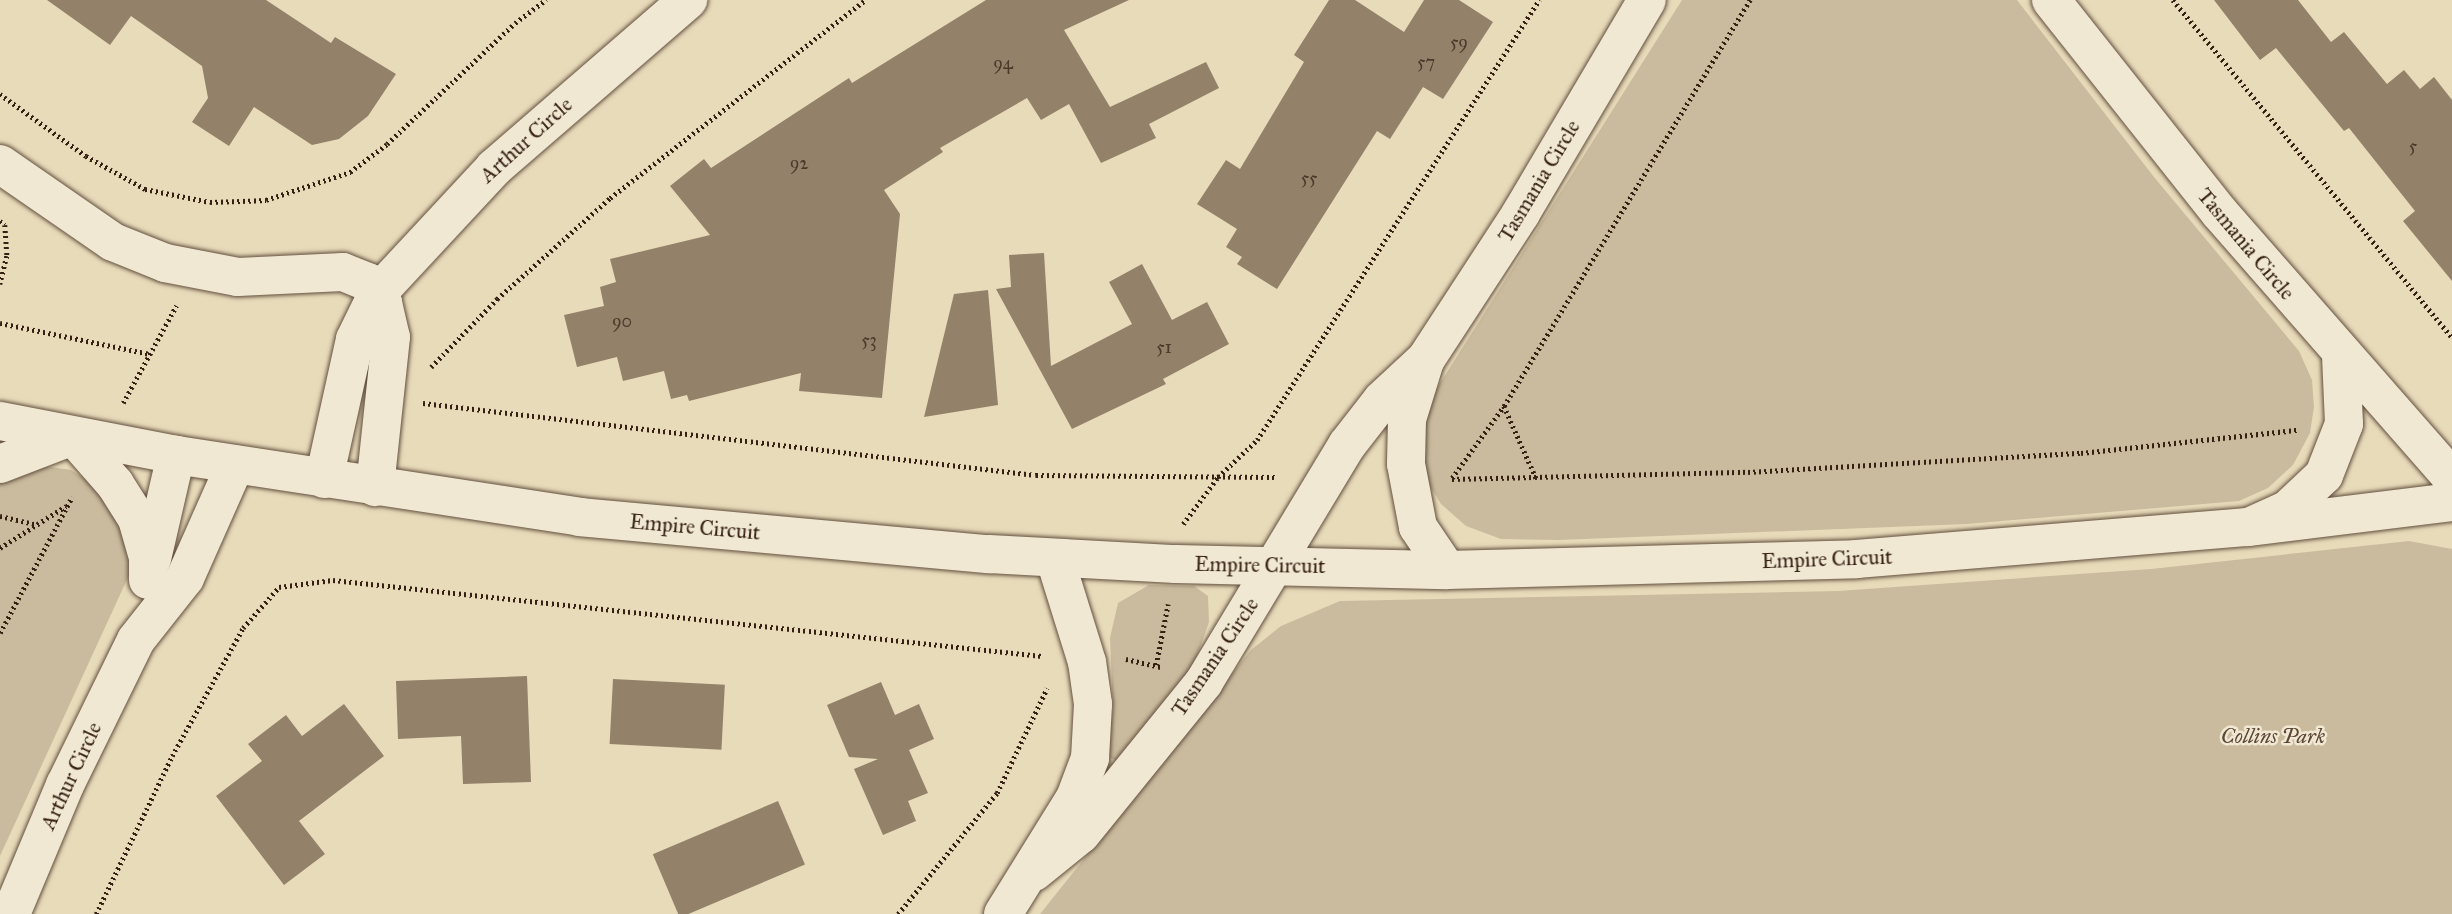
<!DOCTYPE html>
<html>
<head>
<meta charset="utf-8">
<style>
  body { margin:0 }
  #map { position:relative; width:2452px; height:914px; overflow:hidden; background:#e8dbba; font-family:"IM FELL Great Primer",serif }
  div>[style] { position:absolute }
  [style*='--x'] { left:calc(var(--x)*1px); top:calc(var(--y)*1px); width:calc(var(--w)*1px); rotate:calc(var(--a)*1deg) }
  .green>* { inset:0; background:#cabb9e }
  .building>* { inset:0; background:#93816a; transform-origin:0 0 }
  .path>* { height:4.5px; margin-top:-2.25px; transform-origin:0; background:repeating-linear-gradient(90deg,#362014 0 2px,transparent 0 5.5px) }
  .roads { filter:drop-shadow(0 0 2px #624f3e) drop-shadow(0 0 2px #624f3e) }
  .minor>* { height:38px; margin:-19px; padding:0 19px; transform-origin:19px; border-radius:19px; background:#f0e8d2 }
  .tertiary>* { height:38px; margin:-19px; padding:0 19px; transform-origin:19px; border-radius:19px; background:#f0e8d2 }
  span { translate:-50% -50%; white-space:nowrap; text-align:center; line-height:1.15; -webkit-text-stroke:5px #f0e8d2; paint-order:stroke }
  .number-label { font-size:18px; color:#4d382a }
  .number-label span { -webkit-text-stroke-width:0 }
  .street-label { font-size:21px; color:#362014 }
  .park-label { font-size:21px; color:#5b4736; font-style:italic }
</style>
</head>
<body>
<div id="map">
  <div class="green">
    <div style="clip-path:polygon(1682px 0,2017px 0,2154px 177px,2299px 351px,2312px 380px,2314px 407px,2310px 433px,2293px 465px,2268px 488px,2239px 501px,1967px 524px,1559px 540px,1501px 539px,1466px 526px,1441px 504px,1426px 480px,1420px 452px,1432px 396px)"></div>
    <div style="clip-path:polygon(44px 466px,71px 470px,90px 482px,118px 514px,130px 551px,130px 573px,0 856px,0 477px)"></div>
    <div style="clip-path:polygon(2409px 541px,2452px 549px,2452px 914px,1040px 914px,1251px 650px,1281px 626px,1340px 601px,1838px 591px,2151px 569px)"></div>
    <div style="clip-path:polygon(1149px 585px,1194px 586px,1208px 596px,1209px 622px,1195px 662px,1121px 763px,1106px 756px,1113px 709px,1110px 638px,1118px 603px)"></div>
  </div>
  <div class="building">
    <div style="clip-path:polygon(47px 0,266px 0,331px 43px,335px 37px,396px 74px,368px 116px,339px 139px,312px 145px,254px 107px,229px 146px,192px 122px,208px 98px,202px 66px,131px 16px,110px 45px)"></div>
    <div style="clip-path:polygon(986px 0,1129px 0,1064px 30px,1110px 107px,1206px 62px,1219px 88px,1149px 124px,1156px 138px,1101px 163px,1069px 104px,1041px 120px,1027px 98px,940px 148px,943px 152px,884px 190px,900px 214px,882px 398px,799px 391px,801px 373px,689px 401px,687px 395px,671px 399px,664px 371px,623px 381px,617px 357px,577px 367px,564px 315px,604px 306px,600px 287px,616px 282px,610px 259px,710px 235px,670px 186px,704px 159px,711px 168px,849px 78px,852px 83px)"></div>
    <div style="clip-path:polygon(1329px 0,1355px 0,1404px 32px,1424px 0,1459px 0,1493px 22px,1443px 99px,1423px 87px,1390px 139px,1377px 131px,1277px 289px,1237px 264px,1242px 257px,1226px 247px,1237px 229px,1197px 204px,1226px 160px,1240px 169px,1304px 62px,1294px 55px)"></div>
    <div style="clip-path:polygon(2214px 0,2298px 0,2331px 42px,2344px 32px,2387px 84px,2404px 70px,2420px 89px,2434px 77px,2452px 100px,2452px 281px,2403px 221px,2415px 211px,2349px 128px,2344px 131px,2276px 48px,2260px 60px)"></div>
    <div style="clip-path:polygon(1044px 253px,1051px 366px,1132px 324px,1109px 282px,1142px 264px,1172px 320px,1207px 302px,1229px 344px,1163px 379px,1166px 384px,1072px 429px,996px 289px,1011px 287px,1009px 255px)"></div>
    <div style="clip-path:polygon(988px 290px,998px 405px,924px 417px,954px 294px)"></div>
    <div style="clip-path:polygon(527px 676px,531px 782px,463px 784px,461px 736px,398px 739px,396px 681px)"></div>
    <div style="left:613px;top:679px;width:112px;height:65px;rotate:3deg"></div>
    <div style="clip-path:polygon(881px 682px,895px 715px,919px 704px,934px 739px,909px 750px,928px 793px,908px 801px,916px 821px,883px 835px,854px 769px,878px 759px,849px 757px,827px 705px)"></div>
    <div style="clip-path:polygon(344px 704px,384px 756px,299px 821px,325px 854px,284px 885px,216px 796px,262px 761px,248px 744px,286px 715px,302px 736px)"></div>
    <div style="left:778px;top:801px;width:69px;height:136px;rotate:67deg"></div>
  </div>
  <div class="path">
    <div style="--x:2173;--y:0;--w:438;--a:50.4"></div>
    <div style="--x:0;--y:94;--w:106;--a:35.8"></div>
    <div style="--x:86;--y:156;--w:68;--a:29.2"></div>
    <div style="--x:145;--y:189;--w:66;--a:11.3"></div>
    <div style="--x:210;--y:202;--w:56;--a:-2"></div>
    <div style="--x:266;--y:200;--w:89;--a:-18.4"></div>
    <div style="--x:350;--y:172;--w:46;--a:-37.1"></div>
    <div style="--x:387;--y:144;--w:176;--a:-43.4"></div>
    <div style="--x:515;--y:23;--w:39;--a:-37"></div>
    <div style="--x:0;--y:221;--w:6;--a:39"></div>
    <div style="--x:5;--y:225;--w:31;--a:86"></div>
    <div style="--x:7;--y:256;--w:29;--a:104"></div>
    <div style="--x:0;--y:323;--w:153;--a:11.7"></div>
    <div style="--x:431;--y:367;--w:95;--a:-45.9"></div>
    <div style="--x:497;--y:299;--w:152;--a:-41.8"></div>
    <div style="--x:610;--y:198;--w:323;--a:-37.8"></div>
    <div style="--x:123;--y:403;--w:111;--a:-61.3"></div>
    <div style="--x:423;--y:403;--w:617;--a:6.7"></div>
    <div style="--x:1036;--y:475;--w:242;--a:0.5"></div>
    <div style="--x:1504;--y:406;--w:475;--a:-58.8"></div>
    <div style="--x:1452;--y:478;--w:89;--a:-54.2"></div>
    <div style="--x:1504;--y:406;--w:81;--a:66"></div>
    <div style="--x:1452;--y:479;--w:296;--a:-1.4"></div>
    <div style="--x:1748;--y:472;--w:334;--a:-3.3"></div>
    <div style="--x:2081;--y:453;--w:218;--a:-6.1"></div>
    <div style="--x:0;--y:516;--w:37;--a:13"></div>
    <div style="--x:1183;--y:524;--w:59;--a:-53.3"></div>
    <div style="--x:1218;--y:477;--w:54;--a:-43.5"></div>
    <div style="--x:1257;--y:440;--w:523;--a:-57.34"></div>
    <div style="--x:0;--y:548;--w:78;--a:-32.5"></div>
    <div style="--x:0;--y:633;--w:154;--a:-62.1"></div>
    <div style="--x:1126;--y:659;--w:37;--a:13"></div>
    <div style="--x:1156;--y:665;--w:62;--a:-78.9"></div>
    <div style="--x:96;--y:914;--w:175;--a:-64.3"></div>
    <div style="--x:172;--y:756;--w:146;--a:-61"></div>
    <div style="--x:243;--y:628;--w:55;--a:-48.7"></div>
    <div style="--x:279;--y:587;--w:54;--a:-7.4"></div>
    <div style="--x:333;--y:580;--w:713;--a:6.12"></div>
    <div style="--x:898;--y:914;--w:156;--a:-50.7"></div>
    <div style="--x:997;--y:793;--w:116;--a:-64.5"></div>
  </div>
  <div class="roads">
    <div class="minor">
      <div style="--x:2051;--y:0;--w:270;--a:51.6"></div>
      <div style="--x:2219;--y:212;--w:354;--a:48.8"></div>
      <div style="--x:0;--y:164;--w:137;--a:34.6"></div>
      <div style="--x:113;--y:242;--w:56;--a:22"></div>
      <div style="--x:165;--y:263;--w:74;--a:10.9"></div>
      <div style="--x:238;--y:277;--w:105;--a:-2.7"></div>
      <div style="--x:343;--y:272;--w:27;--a:22"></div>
      <div style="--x:368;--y:282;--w:26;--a:54"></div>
      <div style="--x:383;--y:303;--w:35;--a:77"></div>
      <div style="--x:391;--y:337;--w:151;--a:96.1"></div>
      <div style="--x:1425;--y:361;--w:61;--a:107.2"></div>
      <div style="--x:1407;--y:419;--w:45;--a:91.3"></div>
      <div style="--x:1406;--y:464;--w:64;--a:79.2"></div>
      <div style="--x:1418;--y:527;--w:52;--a:56"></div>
      <div style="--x:0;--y:464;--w:78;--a:-21"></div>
      <div style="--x:73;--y:436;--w:64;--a:48.8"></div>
      <div style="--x:115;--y:484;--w:41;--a:57.8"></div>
      <div style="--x:137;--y:519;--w:40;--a:74"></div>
      <div style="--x:148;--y:557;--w:23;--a:90"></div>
      <div style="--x:324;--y:479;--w:143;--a:-77.5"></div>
      <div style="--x:355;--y:339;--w:50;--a:-63.9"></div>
      <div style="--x:377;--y:294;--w:172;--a:-47.1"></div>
      <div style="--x:494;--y:168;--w:257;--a:-40.9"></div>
      <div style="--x:2253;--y:525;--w:37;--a:-24"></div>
      <div style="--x:2287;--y:510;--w:51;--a:-43.4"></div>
      <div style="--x:2324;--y:475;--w:55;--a:-68.6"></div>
      <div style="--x:2344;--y:424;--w:70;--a:-92.5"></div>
      <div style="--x:152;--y:559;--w:107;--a:-77"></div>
      <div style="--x:1034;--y:872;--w:60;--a:-39"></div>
      <div style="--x:1081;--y:834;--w:196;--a:-51"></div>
      <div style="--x:1204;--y:682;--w:277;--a:-58.9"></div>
      <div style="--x:1347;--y:445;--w:57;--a:-52.1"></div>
      <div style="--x:1382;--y:400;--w:60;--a:-43"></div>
      <div style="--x:1426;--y:359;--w:174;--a:-56.9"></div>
      <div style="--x:1521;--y:213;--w:247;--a:-59.4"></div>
      <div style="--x:11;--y:914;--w:140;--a:-67.3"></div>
      <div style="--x:65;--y:785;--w:161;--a:-63.9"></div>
      <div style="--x:136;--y:640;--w:79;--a:-51.7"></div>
      <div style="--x:185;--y:578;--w:124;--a:-66.1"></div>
      <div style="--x:1003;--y:914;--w:137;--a:-58.2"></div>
      <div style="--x:1075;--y:798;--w:43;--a:-69.4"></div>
      <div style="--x:1090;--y:758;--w:54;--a:-86.8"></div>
      <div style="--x:1093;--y:704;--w:42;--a:-98.1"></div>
      <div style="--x:1087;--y:662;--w:108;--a:-107.3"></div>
    </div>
    <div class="tertiary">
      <div style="--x:0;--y:421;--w:179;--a:10.9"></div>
      <div style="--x:176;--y:455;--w:408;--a:8.7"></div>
      <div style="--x:579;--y:517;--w:412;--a:5.2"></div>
      <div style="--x:989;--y:554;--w:187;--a:3.1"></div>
      <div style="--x:1176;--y:564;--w:271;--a:1.3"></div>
      <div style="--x:1447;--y:570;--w:410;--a:-1.5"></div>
      <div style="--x:1857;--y:559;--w:392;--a:-4.7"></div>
      <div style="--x:2248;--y:527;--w:206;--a:-7"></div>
    </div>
  </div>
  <div class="number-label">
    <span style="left:1459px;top:42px">59</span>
    <span style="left:1426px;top:62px">57</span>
    <span style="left:1003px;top:63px">94</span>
    <span style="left:2413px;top:146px">5</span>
    <span style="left:799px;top:163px">92</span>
    <span style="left:1309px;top:178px">55</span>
    <span style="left:622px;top:321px">90</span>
    <span style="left:869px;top:340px">53</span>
    <span style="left:1164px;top:347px">51</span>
  </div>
  <div class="street-label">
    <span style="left:526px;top:140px;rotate:-42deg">Arthur Circle</span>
    <span style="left:1539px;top:181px;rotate:-59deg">Tasmania Circle</span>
    <span style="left:2246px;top:244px;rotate:50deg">Tasmania Circle</span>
    <span style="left:695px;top:527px;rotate:5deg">Empire Circuit</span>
    <span style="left:1827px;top:559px;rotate:-2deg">Empire Circuit</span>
    <span style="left:1260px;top:565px;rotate:1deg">Empire Circuit</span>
    <span style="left:1215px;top:657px;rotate:-56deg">Tasmania Circle</span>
    <span style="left:71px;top:776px;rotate:-65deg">Arthur Circle</span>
  </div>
  <div class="park-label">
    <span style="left:2273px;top:736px">Collins Park</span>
  </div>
</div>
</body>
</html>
